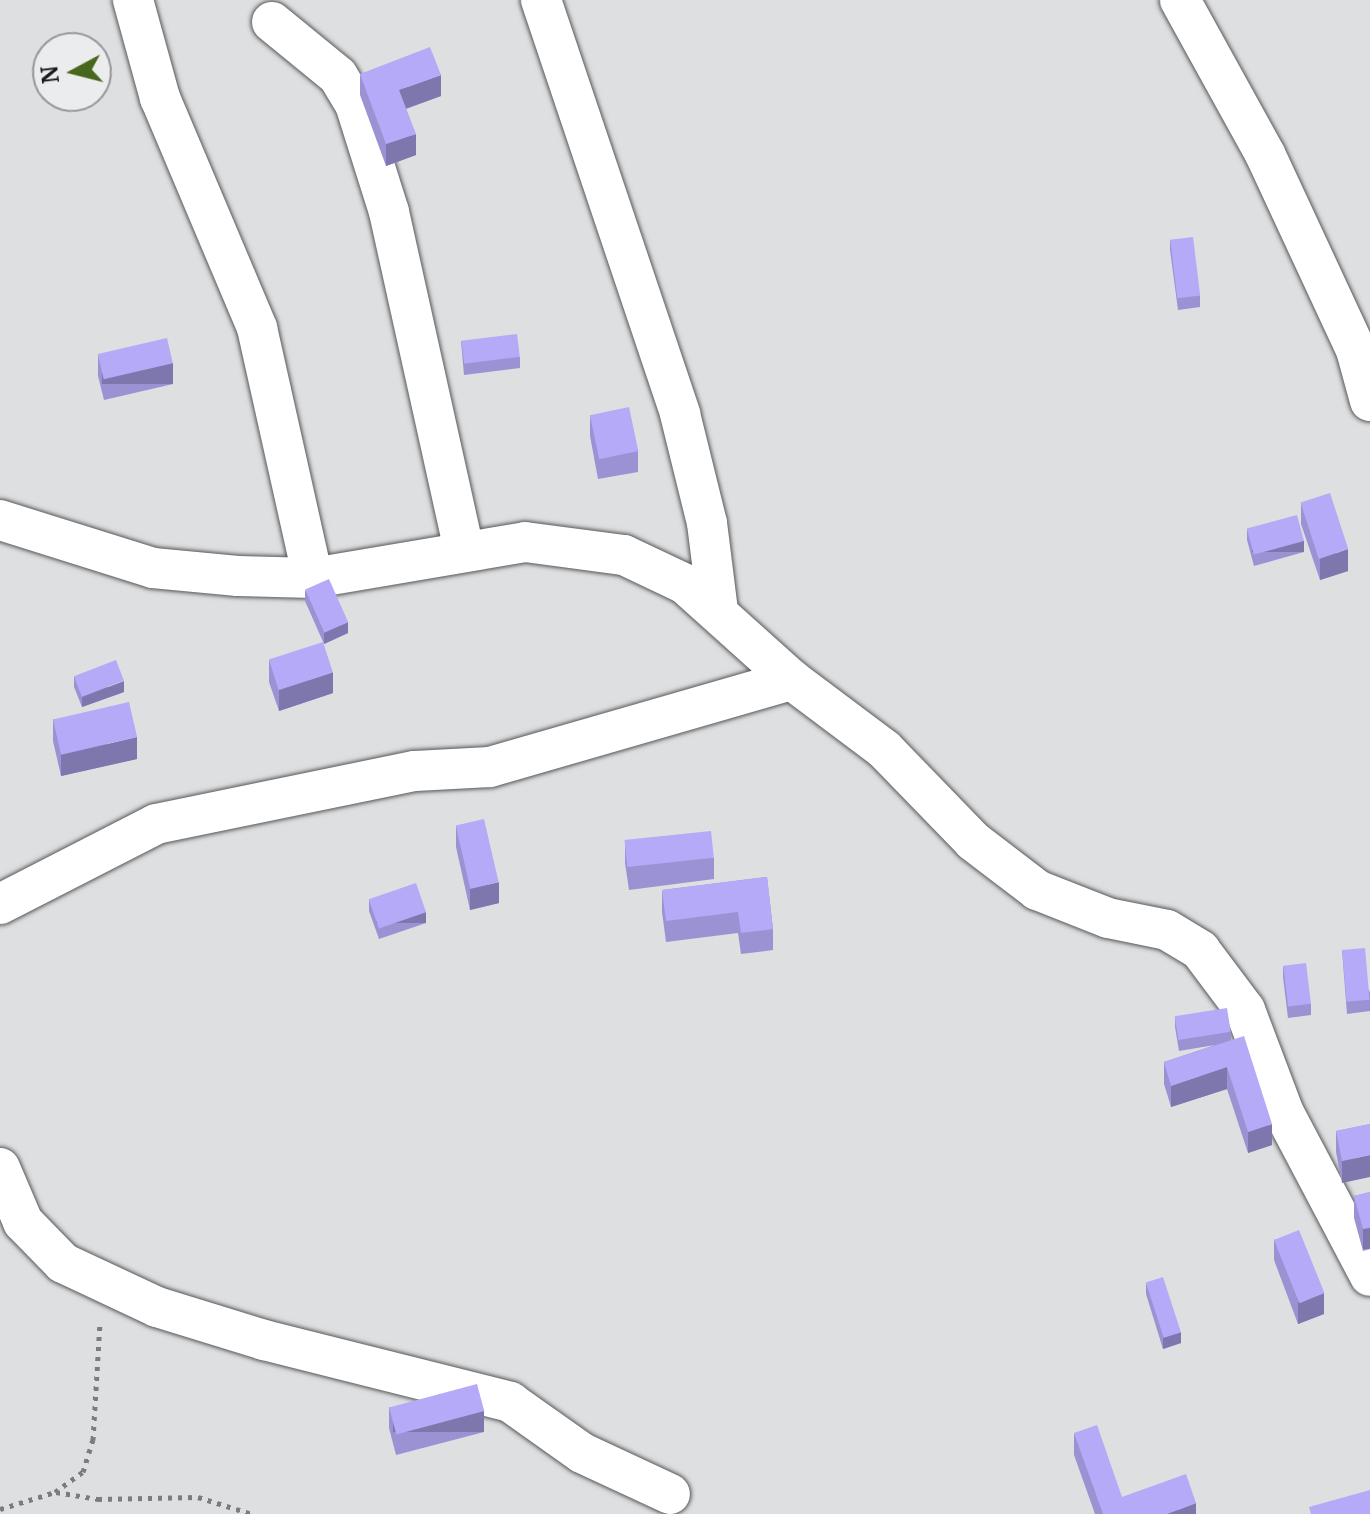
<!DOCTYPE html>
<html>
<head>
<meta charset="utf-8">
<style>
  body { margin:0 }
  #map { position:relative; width:1370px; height:1514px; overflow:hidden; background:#dddfe1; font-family:Merriweather,serif }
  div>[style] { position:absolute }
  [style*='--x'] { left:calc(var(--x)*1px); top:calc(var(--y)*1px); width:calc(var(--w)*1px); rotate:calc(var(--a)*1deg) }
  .path>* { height:5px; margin-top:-2.5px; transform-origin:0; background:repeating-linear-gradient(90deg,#7a7c7d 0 4px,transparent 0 10px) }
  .roads { filter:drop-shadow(0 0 2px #57585a) drop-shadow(0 0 2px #57585a) }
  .street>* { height:40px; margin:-20px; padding:0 20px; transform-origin:20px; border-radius:20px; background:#fff }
  .wall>* { inset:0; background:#9b92d4 }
  .shaded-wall>* { inset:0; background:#7e77ad; transform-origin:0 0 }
  .building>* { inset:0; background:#b4aaf7; transform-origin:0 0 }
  span { translate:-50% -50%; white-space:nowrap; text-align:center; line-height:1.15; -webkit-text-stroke:8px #ebecee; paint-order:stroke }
  .north { position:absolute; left:32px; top:32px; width:80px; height:80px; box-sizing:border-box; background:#ebecee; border:2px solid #969799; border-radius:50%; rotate:263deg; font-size:22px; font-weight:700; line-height:32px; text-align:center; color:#171819 }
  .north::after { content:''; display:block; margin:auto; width:28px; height:36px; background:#48671d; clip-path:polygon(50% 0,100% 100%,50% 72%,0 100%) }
</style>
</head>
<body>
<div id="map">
  <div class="path">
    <div style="--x:56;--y:1492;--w:43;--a:9.5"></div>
    <div style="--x:98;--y:1499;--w:100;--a:-1.1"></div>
    <div style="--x:198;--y:1497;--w:57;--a:17.5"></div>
    <div style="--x:0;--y:1509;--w:58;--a:-17.2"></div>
    <div style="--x:55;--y:1492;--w:34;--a:-36"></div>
    <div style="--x:83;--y:1472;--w:34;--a:-73"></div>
    <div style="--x:93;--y:1440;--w:117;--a:-86.6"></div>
  </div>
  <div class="roads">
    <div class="street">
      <div style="--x:133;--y:0;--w:102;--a:74.6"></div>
      <div style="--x:160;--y:98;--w:250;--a:67.1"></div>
      <div style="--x:257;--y:328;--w:256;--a:77.4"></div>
      <div style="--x:541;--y:0;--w:437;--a:71.4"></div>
      <div style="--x:680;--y:414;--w:112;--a:76.1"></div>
      <div style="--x:707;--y:523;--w:89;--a:82.9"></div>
      <div style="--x:1180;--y:0;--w:176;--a:61.1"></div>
      <div style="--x:1265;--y:154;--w:216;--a:65.1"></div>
      <div style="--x:1356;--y:350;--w:53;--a:74.6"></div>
      <div style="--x:272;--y:22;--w:85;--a:39.3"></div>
      <div style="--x:338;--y:76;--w:33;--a:59"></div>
      <div style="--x:355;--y:104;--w:113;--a:72.5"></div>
      <div style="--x:389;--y:212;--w:345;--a:77.5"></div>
      <div style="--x:0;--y:520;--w:160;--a:17.4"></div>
      <div style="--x:153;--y:568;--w:85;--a:5.4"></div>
      <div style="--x:238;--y:576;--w:75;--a:1.5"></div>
      <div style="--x:313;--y:578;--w:215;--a:-9.6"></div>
      <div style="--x:525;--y:542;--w:100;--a:7.5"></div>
      <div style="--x:624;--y:555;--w:68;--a:25.4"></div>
      <div style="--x:685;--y:584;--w:144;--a:41.9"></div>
      <div style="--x:792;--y:680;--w:115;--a:36.9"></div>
      <div style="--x:884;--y:749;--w:128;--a:45.9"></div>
      <div style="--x:973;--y:841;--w:81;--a:37.4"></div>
      <div style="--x:1037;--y:890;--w:76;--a:21.5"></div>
      <div style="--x:1108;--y:918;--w:60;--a:11.5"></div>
      <div style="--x:1167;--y:930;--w:39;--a:31"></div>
      <div style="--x:1200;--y:950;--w:75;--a:53.1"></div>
      <div style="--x:1245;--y:1010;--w:110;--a:69.3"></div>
      <div style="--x:1284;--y:1113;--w:184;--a:62.2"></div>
      <div style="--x:0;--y:904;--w:175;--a:-27.1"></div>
      <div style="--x:156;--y:824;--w:264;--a:-11.6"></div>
      <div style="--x:415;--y:771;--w:75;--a:-3.1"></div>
      <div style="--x:490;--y:767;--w:314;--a:-16.1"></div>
      <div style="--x:0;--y:1168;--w:59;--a:66.9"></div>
      <div style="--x:23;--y:1222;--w:57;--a:45.7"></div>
      <div style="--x:63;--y:1263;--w:104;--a:25.1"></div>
      <div style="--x:157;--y:1307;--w:112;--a:17.1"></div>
      <div style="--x:264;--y:1340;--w:254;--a:14.1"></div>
      <div style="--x:510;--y:1402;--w:88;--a:35.3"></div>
      <div style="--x:582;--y:1453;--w:97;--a:25"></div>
    </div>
  </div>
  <div class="wall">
    <div style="clip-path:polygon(360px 74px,441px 96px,406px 109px,416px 155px,386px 166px,360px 95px)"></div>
    <div style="clip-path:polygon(1170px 239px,1200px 296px,1200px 307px,1178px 310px,1170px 250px)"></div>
    <div style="clip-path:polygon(461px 341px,520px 357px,520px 368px,464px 375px)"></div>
    <div style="clip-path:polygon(98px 355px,173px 384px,104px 400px,98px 376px)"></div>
    <div style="clip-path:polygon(590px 415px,638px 451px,638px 472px,598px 479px,590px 436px)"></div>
    <div style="clip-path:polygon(1301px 503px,1348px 571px,1320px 580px,1301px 524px)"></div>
    <div style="clip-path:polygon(1247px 529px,1304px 552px,1254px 566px,1247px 540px)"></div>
    <div style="clip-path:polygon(305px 590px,348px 633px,324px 644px,305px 601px)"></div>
    <div style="clip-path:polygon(269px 660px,333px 693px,279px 711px,269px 682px)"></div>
    <div style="clip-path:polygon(74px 676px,124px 692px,82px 707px,74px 687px)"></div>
    <div style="clip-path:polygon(53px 719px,137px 759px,61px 776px,53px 741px)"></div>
    <div style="clip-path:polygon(456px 825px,499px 903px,470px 910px,456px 847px)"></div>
    <div style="clip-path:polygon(625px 841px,714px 858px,714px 879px,629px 890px,625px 863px)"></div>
    <div style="clip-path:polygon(767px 877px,773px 929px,773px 950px,741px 954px,738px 933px,666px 942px,662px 912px,662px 890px)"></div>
    <div style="clip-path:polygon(369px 900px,426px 923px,379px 939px,369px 911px)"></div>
    <div style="clip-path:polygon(1342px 950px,1370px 992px,1370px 1011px,1347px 1014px)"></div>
    <div style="clip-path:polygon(1283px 966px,1311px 1004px,1311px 1015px,1288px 1018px,1283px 977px)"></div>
    <div style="clip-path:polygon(1175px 1017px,1231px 1032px,1231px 1040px,1272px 1145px,1248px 1153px,1227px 1089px,1171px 1107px,1164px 1084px,1164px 1062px,1215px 1045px,1179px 1051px,1175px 1027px)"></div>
    <div style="clip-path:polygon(1370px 1124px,1342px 1183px,1336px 1152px,1336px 1131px)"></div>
    <div style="clip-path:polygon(1370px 1192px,1370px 1249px,1363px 1251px,1354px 1218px,1354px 1196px)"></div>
    <div style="clip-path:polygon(1274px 1239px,1324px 1314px,1298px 1324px,1274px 1260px)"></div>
    <div style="clip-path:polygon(1146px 1283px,1181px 1343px,1163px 1349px,1146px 1294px)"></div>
    <div style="clip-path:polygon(389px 1407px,484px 1432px,396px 1455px,389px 1428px)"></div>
    <div style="clip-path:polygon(1074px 1433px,1122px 1497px,1196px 1514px,1095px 1514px,1074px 1455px)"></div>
  </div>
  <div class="shaded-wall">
    <div style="clip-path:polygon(441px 75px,441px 96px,399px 111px,399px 90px)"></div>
    <div style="clip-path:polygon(416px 134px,416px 155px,386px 166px,386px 144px)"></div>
    <div style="left:173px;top:363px;width:21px;height:71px;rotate:90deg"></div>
    <div style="left:1304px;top:541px;width:11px;height:52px;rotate:90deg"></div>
    <div style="clip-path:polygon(1348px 549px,1348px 571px,1320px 580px,1320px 559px)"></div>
    <div style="clip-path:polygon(348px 622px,348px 633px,324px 644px,324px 633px)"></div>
    <div style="clip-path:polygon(333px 672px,333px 693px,279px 711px,279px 690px)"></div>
    <div style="clip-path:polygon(124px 681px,124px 692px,82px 707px,82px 697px)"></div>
    <div style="clip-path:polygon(137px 737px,137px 759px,61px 776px,61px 755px)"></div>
    <div style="clip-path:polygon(499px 882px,499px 903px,470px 910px,470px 889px)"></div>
    <div style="left:426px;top:912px;width:11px;height:50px;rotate:90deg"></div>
    <div style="clip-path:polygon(1227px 1067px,1227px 1089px,1171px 1107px,1171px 1086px)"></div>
    <div style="clip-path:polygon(1272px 1124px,1272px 1145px,1248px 1153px,1248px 1132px)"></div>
    <div style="clip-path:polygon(1370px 1155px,1370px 1177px,1342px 1183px,1342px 1161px)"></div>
    <div style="left:1370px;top:1228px;width:21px;height:7px;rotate:90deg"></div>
    <div style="clip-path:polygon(1324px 1293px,1324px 1314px,1298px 1324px,1298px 1302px)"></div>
    <div style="clip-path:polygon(1181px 1332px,1181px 1343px,1163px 1349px,1163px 1338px)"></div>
    <div style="left:484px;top:1411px;width:21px;height:91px;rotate:90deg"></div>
    <div style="clip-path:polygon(1196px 1503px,1196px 1514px,1167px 1514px)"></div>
  </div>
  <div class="building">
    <div style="clip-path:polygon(430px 47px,441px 75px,399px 90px,416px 134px,386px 144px,360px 74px)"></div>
    <div style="left:1193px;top:237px;width:59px;height:23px;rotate:83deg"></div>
    <div style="left:517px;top:334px;width:23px;height:56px;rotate:83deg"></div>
    <div style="left:167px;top:338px;width:26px;height:71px;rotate:77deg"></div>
    <div style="left:629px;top:407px;width:45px;height:40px;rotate:78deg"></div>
    <div style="left:1330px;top:493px;width:59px;height:31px;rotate:72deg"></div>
    <div style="left:1297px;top:515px;width:27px;height:52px;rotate:75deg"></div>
    <div style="left:329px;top:579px;width:47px;height:26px;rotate:66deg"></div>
    <div style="left:323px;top:642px;width:32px;height:57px;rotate:72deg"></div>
    <div style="left:116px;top:660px;width:22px;height:45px;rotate:69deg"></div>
    <div style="left:129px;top:702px;width:36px;height:78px;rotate:77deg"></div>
    <div style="left:484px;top:819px;width:65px;height:29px;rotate:77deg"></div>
    <div style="left:711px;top:831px;width:27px;height:87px;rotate:84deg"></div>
    <div style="clip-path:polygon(767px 877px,773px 929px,741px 933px,738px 912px,666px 921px,662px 890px)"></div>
    <div style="left:416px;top:883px;width:31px;height:50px;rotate:71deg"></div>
    <div style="left:1365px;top:948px;width:52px;height:23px;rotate:85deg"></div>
    <div style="left:1306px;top:963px;width:41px;height:23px;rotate:83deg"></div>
    <div style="left:1227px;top:1008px;width:24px;height:53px;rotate:81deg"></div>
    <div style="clip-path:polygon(1244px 1036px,1272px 1124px,1248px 1132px,1227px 1067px,1171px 1086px,1164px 1062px)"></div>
    <div style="clip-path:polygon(1370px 1124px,1370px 1155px,1342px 1161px,1336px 1131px)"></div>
    <div style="clip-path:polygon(1370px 1192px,1370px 1228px,1363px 1229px,1354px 1196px)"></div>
    <div style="left:1299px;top:1230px;width:68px;height:27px;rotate:68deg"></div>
    <div style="left:1163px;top:1277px;width:58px;height:18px;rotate:72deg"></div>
    <div style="left:477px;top:1384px;width:28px;height:91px;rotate:75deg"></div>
    <div style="clip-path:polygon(1097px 1425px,1122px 1497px,1186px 1474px,1196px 1503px,1167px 1514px,1103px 1514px,1074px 1433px)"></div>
    <div style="clip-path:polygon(1370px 1490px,1370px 1514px,1311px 1514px,1309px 1507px)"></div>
  </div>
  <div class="north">N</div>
</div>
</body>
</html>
